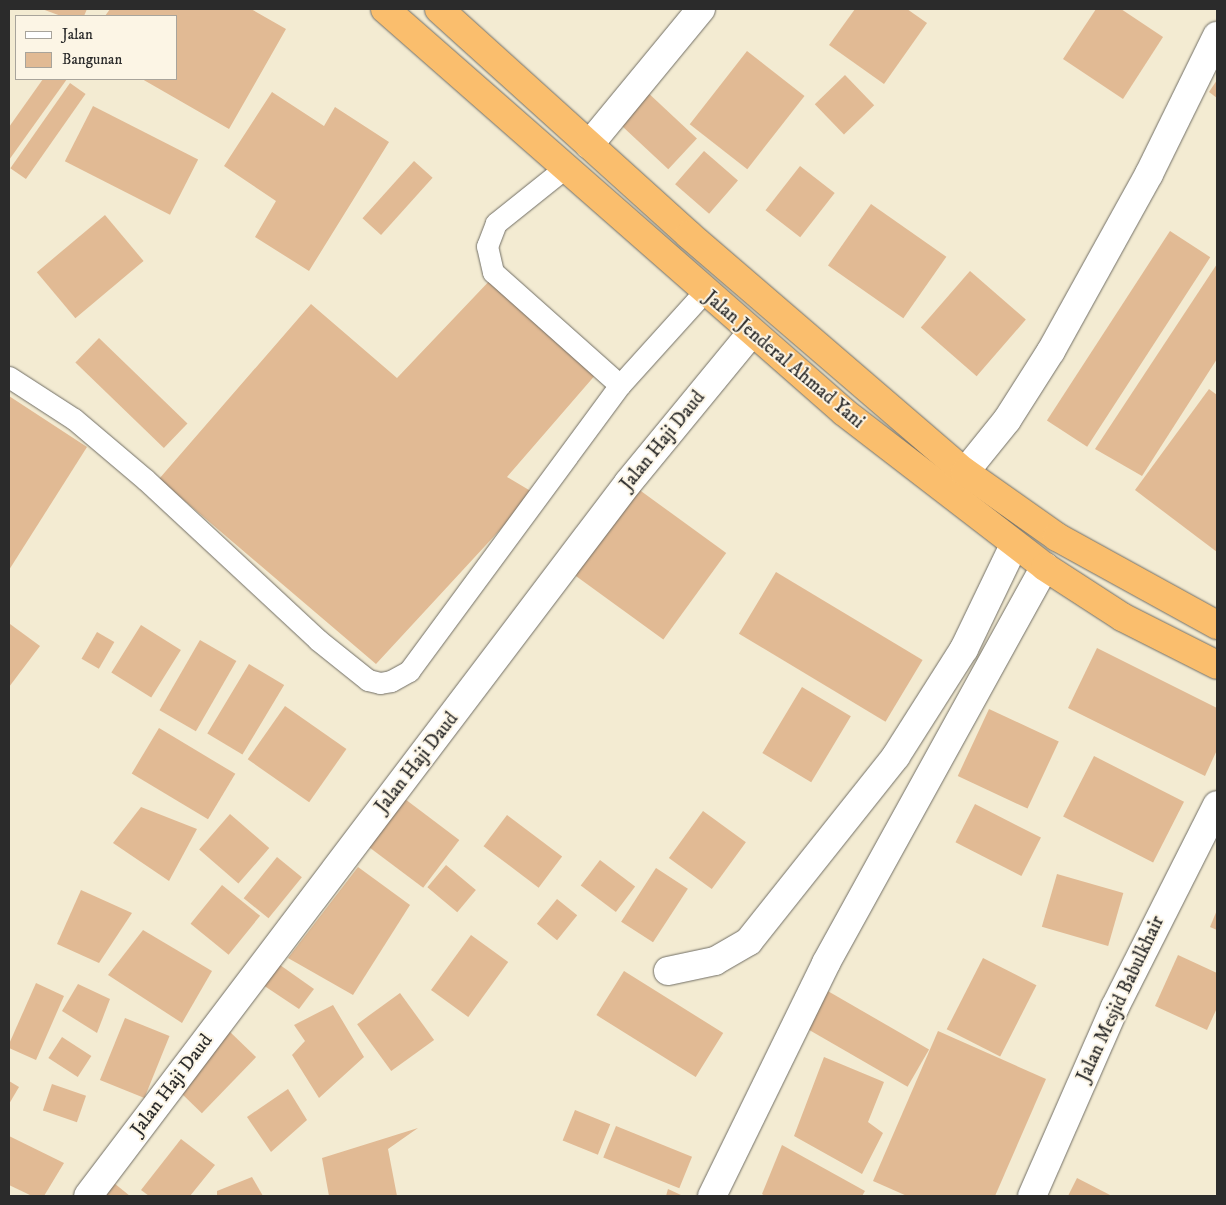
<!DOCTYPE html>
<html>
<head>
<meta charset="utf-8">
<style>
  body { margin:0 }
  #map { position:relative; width:1226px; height:1205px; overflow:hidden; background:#f3ebd2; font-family:"IM FELL DW Pica",serif }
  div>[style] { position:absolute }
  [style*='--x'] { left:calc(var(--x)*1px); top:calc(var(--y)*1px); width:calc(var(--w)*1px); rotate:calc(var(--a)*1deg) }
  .building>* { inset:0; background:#e1ba94; transform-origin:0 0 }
  .roads { filter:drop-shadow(0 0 1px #716e65) drop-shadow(0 0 1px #716e65) }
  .lane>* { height:21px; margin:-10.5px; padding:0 10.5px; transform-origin:10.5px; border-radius:10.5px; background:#fff }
  .street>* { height:28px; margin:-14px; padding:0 14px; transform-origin:14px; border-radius:14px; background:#fff }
  .highway>* { height:28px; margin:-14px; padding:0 14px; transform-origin:14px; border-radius:14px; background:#fabe6d }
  span { translate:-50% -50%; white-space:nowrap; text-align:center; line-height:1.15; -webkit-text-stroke:4px #fcf5e5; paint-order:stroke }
  .street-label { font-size:19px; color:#2b2b2b }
  .frame { position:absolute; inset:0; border:10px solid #2b2b2b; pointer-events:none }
  .legend { position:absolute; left:15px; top:15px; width:162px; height:65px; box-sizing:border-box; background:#fcf5e5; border:1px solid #a8a49b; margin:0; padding:6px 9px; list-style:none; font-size:15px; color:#2b2b2b }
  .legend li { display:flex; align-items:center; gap:10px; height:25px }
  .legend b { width:25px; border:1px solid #a8a49b }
</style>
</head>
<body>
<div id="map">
  <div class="building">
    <div style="clip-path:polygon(42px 9px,87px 9px,84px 16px,61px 16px)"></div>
    <div style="clip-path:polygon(110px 9px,251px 9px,286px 29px,229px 129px,142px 79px,176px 79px,176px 16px,105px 16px)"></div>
    <div style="clip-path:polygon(855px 9px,907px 9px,927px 23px,884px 84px,829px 45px)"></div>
    <div style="clip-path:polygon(1096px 9px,1121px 9px,1163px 37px,1123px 99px,1063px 59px)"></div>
    <div style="left:747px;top:51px;width:73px;height:93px;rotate:38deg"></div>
    <div style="left:845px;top:75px;width:42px;height:42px;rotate:46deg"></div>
    <div style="clip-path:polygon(43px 79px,67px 79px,9px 160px,9px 127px)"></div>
    <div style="clip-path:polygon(1217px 80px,1217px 98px,1209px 92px)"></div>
    <div style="left:70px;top:83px;width:19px;height:104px;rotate:35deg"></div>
    <div style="left:645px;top:90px;width:71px;height:42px;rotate:43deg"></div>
    <div style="clip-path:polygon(272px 92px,324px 126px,335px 107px,389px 142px,309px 271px,255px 237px,276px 201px,224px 166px)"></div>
    <div style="left:93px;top:106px;width:118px;height:62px;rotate:27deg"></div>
    <div style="left:704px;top:151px;width:45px;height:44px;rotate:41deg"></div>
    <div style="left:414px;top:161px;width:25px;height:77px;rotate:42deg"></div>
    <div style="left:800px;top:166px;width:44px;height:56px;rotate:38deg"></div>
    <div style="left:871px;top:204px;width:92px;height:75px;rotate:35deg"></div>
    <div style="left:105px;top:215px;width:60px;height:89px;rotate:50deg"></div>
    <div style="left:1170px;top:231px;width:48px;height:226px;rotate:33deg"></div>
    <div style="clip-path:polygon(1217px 264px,1217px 359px,1142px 476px,1095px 449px)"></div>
    <div style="left:970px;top:271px;width:74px;height:75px;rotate:41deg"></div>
    <div style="clip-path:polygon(494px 276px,597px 373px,507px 477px,534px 493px,376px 664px,159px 479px,311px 304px,397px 378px)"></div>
    <div style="left:99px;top:338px;width:123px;height:34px;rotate:44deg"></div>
    <div style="clip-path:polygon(1209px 389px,1217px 395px,1217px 552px,1135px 490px)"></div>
    <div style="clip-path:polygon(9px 396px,87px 447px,9px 570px)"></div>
    <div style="left:634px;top:486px;width:114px;height:107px;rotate:36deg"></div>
    <div style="left:776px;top:572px;width:171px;height:72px;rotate:31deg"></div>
    <div style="clip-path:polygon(10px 624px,40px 646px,9px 687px,9px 626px)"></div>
    <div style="left:141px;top:625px;width:47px;height:56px;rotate:32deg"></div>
    <div style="left:97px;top:632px;width:20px;height:31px;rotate:30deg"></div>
    <div style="left:200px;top:640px;width:42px;height:81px;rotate:30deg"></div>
    <div style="clip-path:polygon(1097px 648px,1217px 708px,1217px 750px,1205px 776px,1068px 708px)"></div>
    <div style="left:249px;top:664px;width:41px;height:81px;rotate:31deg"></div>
    <div style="left:802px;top:687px;width:57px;height:77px;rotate:31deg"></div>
    <div style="left:285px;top:706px;width:75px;height:65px;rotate:35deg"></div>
    <div style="left:989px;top:709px;width:77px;height:74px;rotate:25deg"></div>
    <div style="left:159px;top:728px;width:89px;height:53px;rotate:31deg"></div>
    <div style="left:1094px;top:756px;width:101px;height:68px;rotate:27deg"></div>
    <div style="left:397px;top:793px;width:78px;height:60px;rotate:37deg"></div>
    <div style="left:975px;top:804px;width:74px;height:43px;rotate:27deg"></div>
    <div style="clip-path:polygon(141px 807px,197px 829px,169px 881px,113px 843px)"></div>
    <div style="left:703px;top:811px;width:53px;height:58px;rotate:36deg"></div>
    <div style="left:230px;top:814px;width:52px;height:47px;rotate:41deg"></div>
    <div style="left:507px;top:815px;width:69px;height:39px;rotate:37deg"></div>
    <div style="left:277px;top:857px;width:32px;height:53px;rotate:39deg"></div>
    <div style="left:600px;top:860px;width:44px;height:32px;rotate:37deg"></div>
    <div style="left:446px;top:865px;width:39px;height:29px;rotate:40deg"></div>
    <div style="clip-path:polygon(358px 867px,410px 905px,353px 995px,288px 958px)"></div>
    <div style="left:656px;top:868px;width:38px;height:64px;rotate:33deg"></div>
    <div style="left:1057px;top:874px;width:69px;height:55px;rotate:16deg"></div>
    <div style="left:222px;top:885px;width:49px;height:50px;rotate:39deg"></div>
    <div style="clip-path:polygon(81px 890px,132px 913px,99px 963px,57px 944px)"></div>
    <div style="left:557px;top:899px;width:26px;height:32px;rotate:39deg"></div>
    <div style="clip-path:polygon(1217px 910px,1217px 930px,1210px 927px)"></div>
    <div style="clip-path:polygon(143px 930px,212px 971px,182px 1023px,108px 975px)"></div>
    <div style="left:471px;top:935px;width:46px;height:68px;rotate:36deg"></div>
    <div style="clip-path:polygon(1178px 955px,1217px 973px,1217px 1008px,1207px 1030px,1155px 1006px)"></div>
    <div style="left:983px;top:958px;width:60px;height:80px;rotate:27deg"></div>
    <div style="clip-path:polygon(280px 965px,314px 989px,299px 1009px,260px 983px)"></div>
    <div style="left:624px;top:971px;width:117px;height:52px;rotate:32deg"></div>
    <div style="clip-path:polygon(36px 983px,64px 996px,36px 1060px,9px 1048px,9px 1044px)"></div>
    <div style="clip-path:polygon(78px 984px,110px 999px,97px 1033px,62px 1011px)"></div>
    <div style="left:826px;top:990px;width:119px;height:43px;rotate:30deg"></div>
    <div style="left:400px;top:993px;width:58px;height:53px;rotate:54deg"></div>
    <div style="clip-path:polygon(333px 1005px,364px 1057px,319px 1098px,292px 1055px,305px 1041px,294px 1025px)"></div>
    <div style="left:125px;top:1018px;width:48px;height:67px;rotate:22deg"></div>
    <div style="left:228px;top:1030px;width:39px;height:78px;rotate:44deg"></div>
    <div style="clip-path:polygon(938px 1031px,1046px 1079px,995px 1196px,907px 1196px,873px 1181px)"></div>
    <div style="left:62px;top:1037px;width:35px;height:25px;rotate:33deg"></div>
    <div style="clip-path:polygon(824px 1057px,884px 1082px,868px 1122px,883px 1133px,862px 1174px,794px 1136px)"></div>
    <div style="clip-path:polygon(9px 1081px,19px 1087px,9px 1104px)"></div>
    <div style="left:52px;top:1084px;width:36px;height:28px;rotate:19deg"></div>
    <div style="clip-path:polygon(288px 1089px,307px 1120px,271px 1152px,247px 1117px)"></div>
    <div style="left:575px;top:1110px;width:38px;height:33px;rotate:22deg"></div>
    <div style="left:616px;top:1126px;width:82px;height:34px;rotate:22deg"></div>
    <div style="clip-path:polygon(418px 1128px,388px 1149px,397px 1196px,329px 1196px,322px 1158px)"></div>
    <div style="clip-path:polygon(9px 1136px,64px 1163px,44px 1196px,32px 1196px,9px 1185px)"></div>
    <div style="clip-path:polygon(181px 1139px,215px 1165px,190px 1196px,149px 1196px,141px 1190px)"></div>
    <div style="clip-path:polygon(782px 1145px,865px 1191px,862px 1196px,765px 1196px,762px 1194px)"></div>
    <div style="clip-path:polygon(252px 1177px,263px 1196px,217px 1196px,217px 1191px)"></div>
    <div style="clip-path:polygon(1077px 1178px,1112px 1196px,1068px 1196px)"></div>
    <div style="clip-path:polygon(109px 1179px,130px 1196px,96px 1196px)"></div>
    <div style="clip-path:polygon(668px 1189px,681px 1195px,681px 1196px,666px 1196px)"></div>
  </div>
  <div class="roads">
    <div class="lane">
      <div style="--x:566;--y:167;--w:90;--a:141.3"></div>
      <div style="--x:496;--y:223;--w:25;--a:111"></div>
      <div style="--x:487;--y:246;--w:27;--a:77"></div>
      <div style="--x:493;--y:272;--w:170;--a:41.7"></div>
      <div style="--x:9;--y:377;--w:77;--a:32.9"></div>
      <div style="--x:74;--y:419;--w:94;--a:40.3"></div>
      <div style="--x:146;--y:480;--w:235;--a:42.9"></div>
      <div style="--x:318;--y:640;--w:64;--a:38.7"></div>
      <div style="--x:368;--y:680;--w:12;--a:14"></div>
      <div style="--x:380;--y:683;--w:11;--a:-10"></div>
      <div style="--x:391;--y:681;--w:21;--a:-29"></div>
      <div style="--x:409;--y:671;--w:355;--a:-53.6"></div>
      <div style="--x:620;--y:385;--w:125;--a:-47.9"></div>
    </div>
    <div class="street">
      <div style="--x:589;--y:145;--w:176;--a:-50.5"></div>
      <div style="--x:965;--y:472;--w:67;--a:-51.1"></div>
      <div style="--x:1007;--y:420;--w:82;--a:-57.5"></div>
      <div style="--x:1051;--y:351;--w:202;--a:-61"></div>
      <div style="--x:1149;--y:174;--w:154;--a:-63.8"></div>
      <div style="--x:668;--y:971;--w:48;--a:-12"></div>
      <div style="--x:715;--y:961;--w:39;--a:-30"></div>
      <div style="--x:749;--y:941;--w:236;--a:-51.5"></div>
      <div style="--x:896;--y:756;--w:127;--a:-57.6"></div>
      <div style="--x:964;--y:649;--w:115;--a:-64.3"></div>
      <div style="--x:88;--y:1196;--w:894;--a:-52.86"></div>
      <div style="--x:628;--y:483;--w:194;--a:-50.6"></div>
      <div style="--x:712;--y:1196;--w:259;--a:-63.9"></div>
      <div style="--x:826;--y:963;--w:453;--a:-61.1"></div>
      <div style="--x:1032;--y:1196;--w:206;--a:-66.3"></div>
      <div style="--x:1115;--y:1007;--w:226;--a:-63.2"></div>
    </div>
    <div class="highway">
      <div style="--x:385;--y:9;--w:611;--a:41.28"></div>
      <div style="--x:844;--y:412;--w:254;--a:37.6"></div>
      <div style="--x:1045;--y:567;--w:92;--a:33"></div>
      <div style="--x:1122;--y:617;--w:106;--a:26.8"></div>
      <div style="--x:439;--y:9;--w:337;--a:42.1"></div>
      <div style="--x:689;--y:235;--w:364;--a:40.7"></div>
      <div style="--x:965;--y:472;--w:113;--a:35.2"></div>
      <div style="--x:1057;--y:537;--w:183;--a:28.8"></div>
    </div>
  </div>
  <div class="street-label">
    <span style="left:784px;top:360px;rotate:40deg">Jalan Jenderal Ahmad Yani</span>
    <span style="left:663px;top:441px;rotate:-51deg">Jalan Haji Daud</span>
    <span style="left:417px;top:763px;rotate:-52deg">Jalan Haji Daud</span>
    <span style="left:1121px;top:999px;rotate:-65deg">Jalan Mesjid Babulkhair</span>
    <span style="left:172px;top:1085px;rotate:-53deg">Jalan Haji Daud</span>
  </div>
  <div class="frame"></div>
  <ul class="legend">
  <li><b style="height:6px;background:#fff"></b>Jalan</li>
  <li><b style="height:14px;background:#e1ba94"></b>Bangunan</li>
  </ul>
</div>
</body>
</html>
